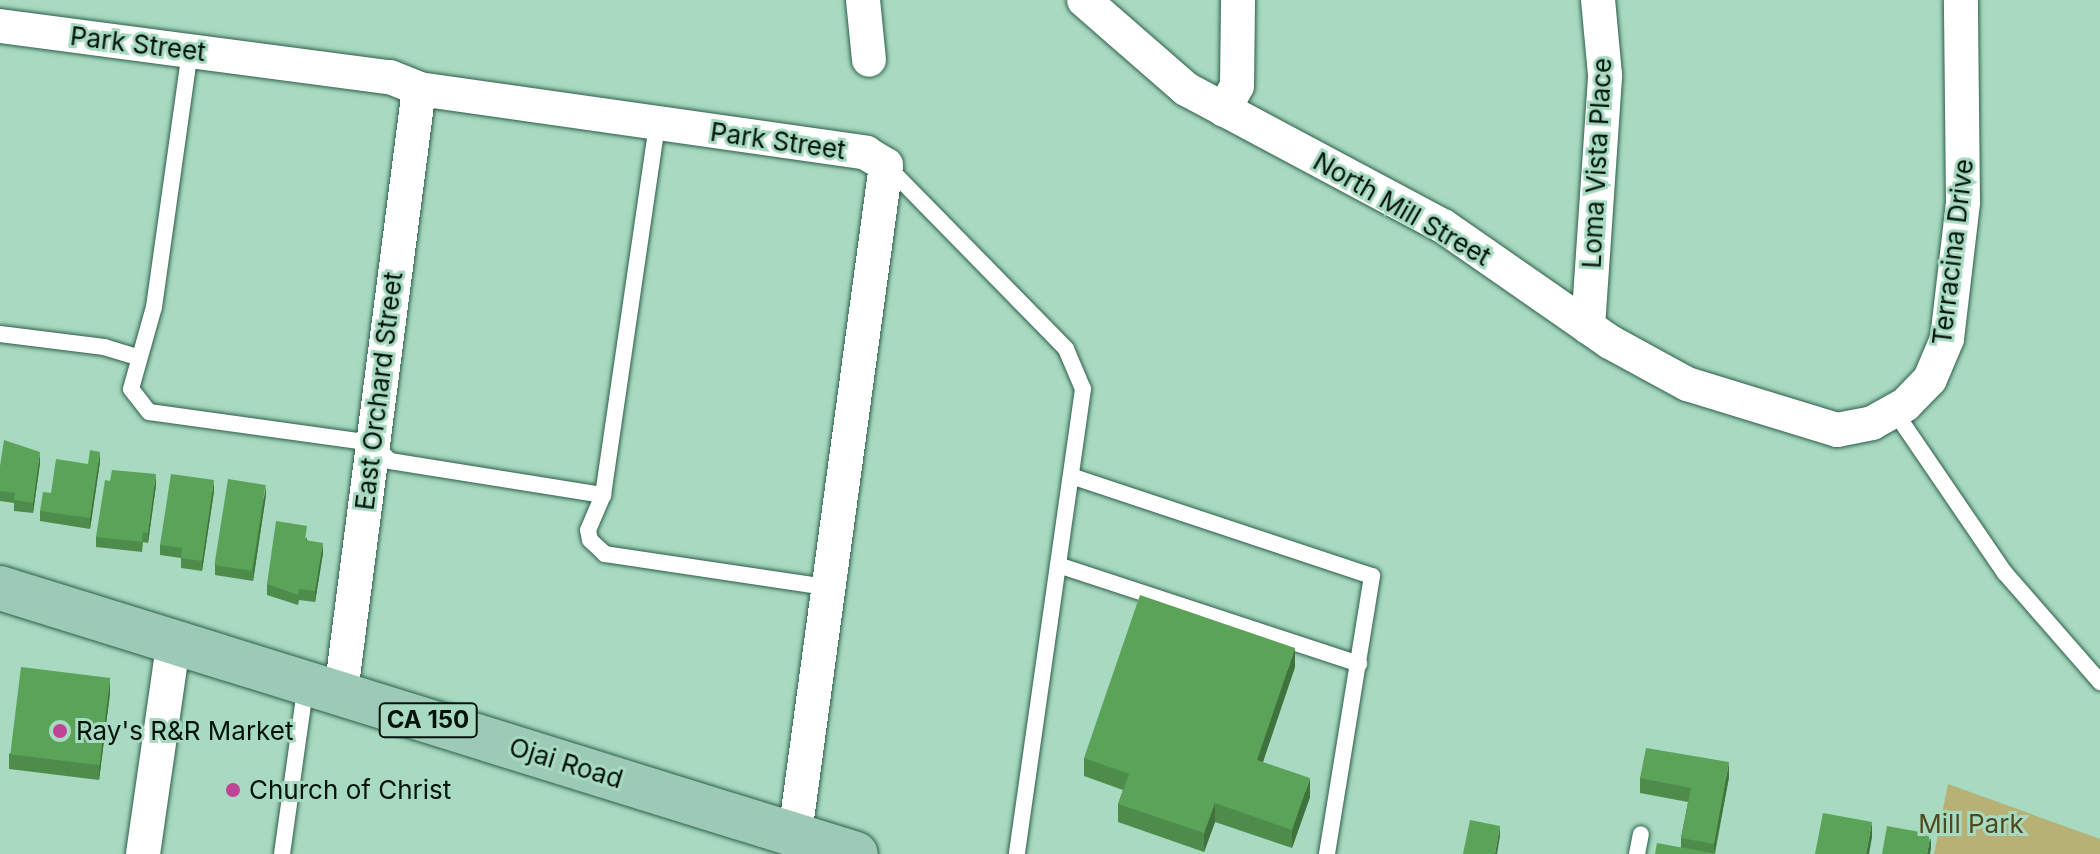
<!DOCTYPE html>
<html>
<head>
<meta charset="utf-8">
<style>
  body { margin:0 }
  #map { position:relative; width:2100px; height:854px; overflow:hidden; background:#a7dac1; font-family:Inter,sans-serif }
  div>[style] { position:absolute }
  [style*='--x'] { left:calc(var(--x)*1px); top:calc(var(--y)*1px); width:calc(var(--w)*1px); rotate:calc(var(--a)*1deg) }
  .green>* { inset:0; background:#b7b176 }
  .roads { filter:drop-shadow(0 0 2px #2e5e49) drop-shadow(0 0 2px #2e5e49) }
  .lane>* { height:16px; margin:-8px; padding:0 8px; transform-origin:8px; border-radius:8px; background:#fff }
  .street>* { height:34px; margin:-17px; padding:0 17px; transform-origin:17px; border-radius:17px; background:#fff }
  .primary>* { height:44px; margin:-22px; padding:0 22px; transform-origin:22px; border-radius:22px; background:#9dcab6 }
  .wall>* { inset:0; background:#4e8c4c }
  .shaded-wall>* { inset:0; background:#40723e }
  .building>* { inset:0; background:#5ba358; transform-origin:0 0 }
  .dots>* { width:22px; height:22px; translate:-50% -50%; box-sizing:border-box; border:4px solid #a7dac1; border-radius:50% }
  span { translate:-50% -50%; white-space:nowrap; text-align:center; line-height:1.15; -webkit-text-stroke:6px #a7dac1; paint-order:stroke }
  .shield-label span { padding:2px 6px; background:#a7dac1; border:2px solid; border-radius:6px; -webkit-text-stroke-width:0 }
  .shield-label { font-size:24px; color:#02130b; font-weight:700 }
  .street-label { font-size:26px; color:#02130b }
  .poi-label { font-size:26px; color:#02130b }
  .left { translate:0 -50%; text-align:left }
  .park-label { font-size:26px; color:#4f4a1d }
</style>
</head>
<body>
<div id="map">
  <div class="green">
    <div style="clip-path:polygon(1948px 784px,2100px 839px,2100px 854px,1934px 854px)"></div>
  </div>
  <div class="roads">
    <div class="lane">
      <div style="--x:190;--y:51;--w:259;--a:98"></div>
      <div style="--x:154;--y:307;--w:85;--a:105.7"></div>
      <div style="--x:131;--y:389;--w:29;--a:52"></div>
      <div style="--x:149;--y:412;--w:225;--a:7.9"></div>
      <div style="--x:372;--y:443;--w:25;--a:45"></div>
      <div style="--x:390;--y:461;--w:216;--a:9.1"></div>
      <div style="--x:657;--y:125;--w:374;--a:98.3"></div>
      <div style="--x:603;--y:495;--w:38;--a:113"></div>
      <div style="--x:588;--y:530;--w:10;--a:79"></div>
      <div style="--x:590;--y:540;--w:21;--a:43"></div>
      <div style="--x:605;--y:554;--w:222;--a:8.5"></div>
      <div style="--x:887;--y:166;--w:256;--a:45.6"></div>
      <div style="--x:1066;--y:349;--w:43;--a:67"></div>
      <div style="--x:1083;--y:389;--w:470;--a:98.1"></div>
      <div style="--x:0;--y:334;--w:105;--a:7.1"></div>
      <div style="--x:104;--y:347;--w:34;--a:17"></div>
      <div style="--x:1895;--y:412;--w:195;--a:55.7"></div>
      <div style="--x:2005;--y:573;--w:145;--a:48.9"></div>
      <div style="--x:1071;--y:476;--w:317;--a:18.4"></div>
      <div style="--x:1372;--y:576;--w:282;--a:99.2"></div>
      <div style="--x:1058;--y:565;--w:317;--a:18.2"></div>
      <div style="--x:282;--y:854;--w:173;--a:-82"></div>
      <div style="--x:1637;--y:854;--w:20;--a:-79"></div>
    </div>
    <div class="street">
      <div style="--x:863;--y:0;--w:60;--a:84.3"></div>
      <div style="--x:1084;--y:0;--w:135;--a:41.1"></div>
      <div style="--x:1186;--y:89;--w:291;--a:28.1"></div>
      <div style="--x:1443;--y:226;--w:203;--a:34.8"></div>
      <div style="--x:1610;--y:342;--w:88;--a:28.6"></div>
      <div style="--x:1687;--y:384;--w:157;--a:17"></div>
      <div style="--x:1837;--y:430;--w:36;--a:-11"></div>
      <div style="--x:1872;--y:423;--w:38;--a:-29"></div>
      <div style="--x:1905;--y:405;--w:36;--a:-46"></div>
      <div style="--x:1930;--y:379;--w:43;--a:-67"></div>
      <div style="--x:1947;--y:339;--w:138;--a:-83.3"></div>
      <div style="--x:1963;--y:202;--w:202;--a:-90.6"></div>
      <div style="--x:0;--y:26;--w:393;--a:7.5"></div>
      <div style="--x:390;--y:77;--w:31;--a:22"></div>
      <div style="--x:419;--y:89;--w:452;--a:8.1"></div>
      <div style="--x:866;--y:153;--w:23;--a:31"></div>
      <div style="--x:886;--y:165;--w:675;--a:97.75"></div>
      <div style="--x:1224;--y:110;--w:27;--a:-62"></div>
      <div style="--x:1237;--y:86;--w:86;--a:-89.3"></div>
      <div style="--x:1588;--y:327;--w:253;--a:-86.1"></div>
      <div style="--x:1605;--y:75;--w:75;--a:-95.3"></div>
      <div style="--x:341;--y:692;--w:608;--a:-82.63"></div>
      <div style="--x:143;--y:854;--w:217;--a:-81.8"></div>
    </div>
    <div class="primary">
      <div style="--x:0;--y:588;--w:896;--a:17.26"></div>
    </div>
  </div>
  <div class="wall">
    <div style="clip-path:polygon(100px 462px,90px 529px,40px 521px,40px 511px,51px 493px,88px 464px)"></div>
    <div style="clip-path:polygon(40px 463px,33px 513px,14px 511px,14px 503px,0 501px,0 466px)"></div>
    <div style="clip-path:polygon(156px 485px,148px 543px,143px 542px,142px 552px,96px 547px,96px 537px)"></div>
    <div style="clip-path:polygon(214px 491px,202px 571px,181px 568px,181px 558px,160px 555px,160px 545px)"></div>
    <div style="clip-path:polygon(266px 495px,253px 581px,215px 575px,215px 565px)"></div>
    <div style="clip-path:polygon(307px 537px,307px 540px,323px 553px,315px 602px,299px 600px,298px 605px,267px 595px,267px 584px)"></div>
    <div style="clip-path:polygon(1295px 667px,1263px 762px,1310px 797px,1292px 848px,1215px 822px,1204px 852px,1118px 822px,1118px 804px,1123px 790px,1084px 776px,1084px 758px)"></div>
    <div style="clip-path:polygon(110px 693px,99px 780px,9px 769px,9px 754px)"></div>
    <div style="clip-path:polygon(1729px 777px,1715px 854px,1681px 848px,1681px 838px,1688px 802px,1640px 793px,1640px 778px)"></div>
  </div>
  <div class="shaded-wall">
    <div style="clip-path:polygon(40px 452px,40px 463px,33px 513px,33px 503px)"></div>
    <div style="clip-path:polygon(100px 452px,100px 462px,90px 529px,90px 518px)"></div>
    <div style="clip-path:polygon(156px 474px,156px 485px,148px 543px,148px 533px)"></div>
    <div style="clip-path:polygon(214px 480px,214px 491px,202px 571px,202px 561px)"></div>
    <div style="clip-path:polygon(266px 485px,266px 495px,253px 581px,253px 571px)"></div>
    <div style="clip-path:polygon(323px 543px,323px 553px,315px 602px,315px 591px)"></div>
    <div style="clip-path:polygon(1295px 648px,1295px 667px,1257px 779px,1257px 760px)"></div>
    <div style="clip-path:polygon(110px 678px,110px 693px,99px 780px,99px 765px)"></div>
    <div style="clip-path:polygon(1729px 762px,1729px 777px,1714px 854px,1714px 844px)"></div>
    <div style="clip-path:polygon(1310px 778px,1310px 797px,1292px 848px,1292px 830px)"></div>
    <div style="clip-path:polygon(1215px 803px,1215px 822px,1204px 852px,1204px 833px)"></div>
    <div style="clip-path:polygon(1872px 822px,1872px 837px,1869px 854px,1866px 854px)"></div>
    <div style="clip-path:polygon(1500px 826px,1500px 836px,1497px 854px,1495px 854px)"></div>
    <div style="clip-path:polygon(1931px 834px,1931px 849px,1930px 854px,1927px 854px)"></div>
  </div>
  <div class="building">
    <div style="clip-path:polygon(4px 440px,40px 452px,33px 503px,14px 500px,15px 493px,0 491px,0 466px)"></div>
    <div style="clip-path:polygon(90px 450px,100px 452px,90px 518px,40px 511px,43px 492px,51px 493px,56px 459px,88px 464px)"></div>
    <div style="clip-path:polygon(112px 470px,156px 474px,148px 533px,143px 532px,142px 542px,96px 537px,105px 480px,110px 481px)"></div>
    <div style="clip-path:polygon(171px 474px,214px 480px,202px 561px,181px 558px,182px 548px,160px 545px)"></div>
    <div style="left:228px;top:479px;width:38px;height:87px;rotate:9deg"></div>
    <div style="clip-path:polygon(276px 521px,307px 526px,305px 540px,323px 543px,315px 591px,299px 589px,298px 595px,267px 584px)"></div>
    <div style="clip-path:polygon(1140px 595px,1295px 648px,1257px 760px,1310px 778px,1292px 830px,1215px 803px,1204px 833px,1118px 804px,1129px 774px,1084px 758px)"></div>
    <div style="left:21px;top:667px;width:90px;height:88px;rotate:7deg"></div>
    <div style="clip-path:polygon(1646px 748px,1729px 762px,1714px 844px,1681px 838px,1691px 788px,1640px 778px)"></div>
    <div style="clip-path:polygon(1823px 813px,1872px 822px,1866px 854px,1815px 854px)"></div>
    <div style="clip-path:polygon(1470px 820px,1500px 826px,1495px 854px,1463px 854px)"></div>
    <div style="clip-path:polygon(1887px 826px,1931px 834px,1927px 854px,1882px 854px)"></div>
    <div style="clip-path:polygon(1657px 843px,1716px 854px,1655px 854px)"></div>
  </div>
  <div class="dots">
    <div style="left:60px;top:731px;background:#be4496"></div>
    <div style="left:233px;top:790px;background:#be4496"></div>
  </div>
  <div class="shield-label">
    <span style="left:428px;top:720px">CA 150</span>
  </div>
  <div class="street-label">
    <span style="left:138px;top:44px;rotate:7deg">Park Street</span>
    <span style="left:778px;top:141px;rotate:8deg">Park Street</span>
    <span style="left:1597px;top:163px;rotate:-87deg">Loma Vista Place</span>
    <span style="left:1402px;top:209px;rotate:30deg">North Mill Street</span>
    <span style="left:1953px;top:252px;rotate:-83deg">Terracina Drive</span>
    <span style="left:379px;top:391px;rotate:-83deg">East Orchard Street</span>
    <span style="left:566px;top:763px;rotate:17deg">Ojai Road</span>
  </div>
  <div class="poi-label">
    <span class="left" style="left:76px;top:731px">Ray's R&amp;R Market</span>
    <span class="left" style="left:249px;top:790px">Church of Christ</span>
  </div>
  <div class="park-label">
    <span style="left:1971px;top:824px">Mill Park</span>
  </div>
</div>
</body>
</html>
